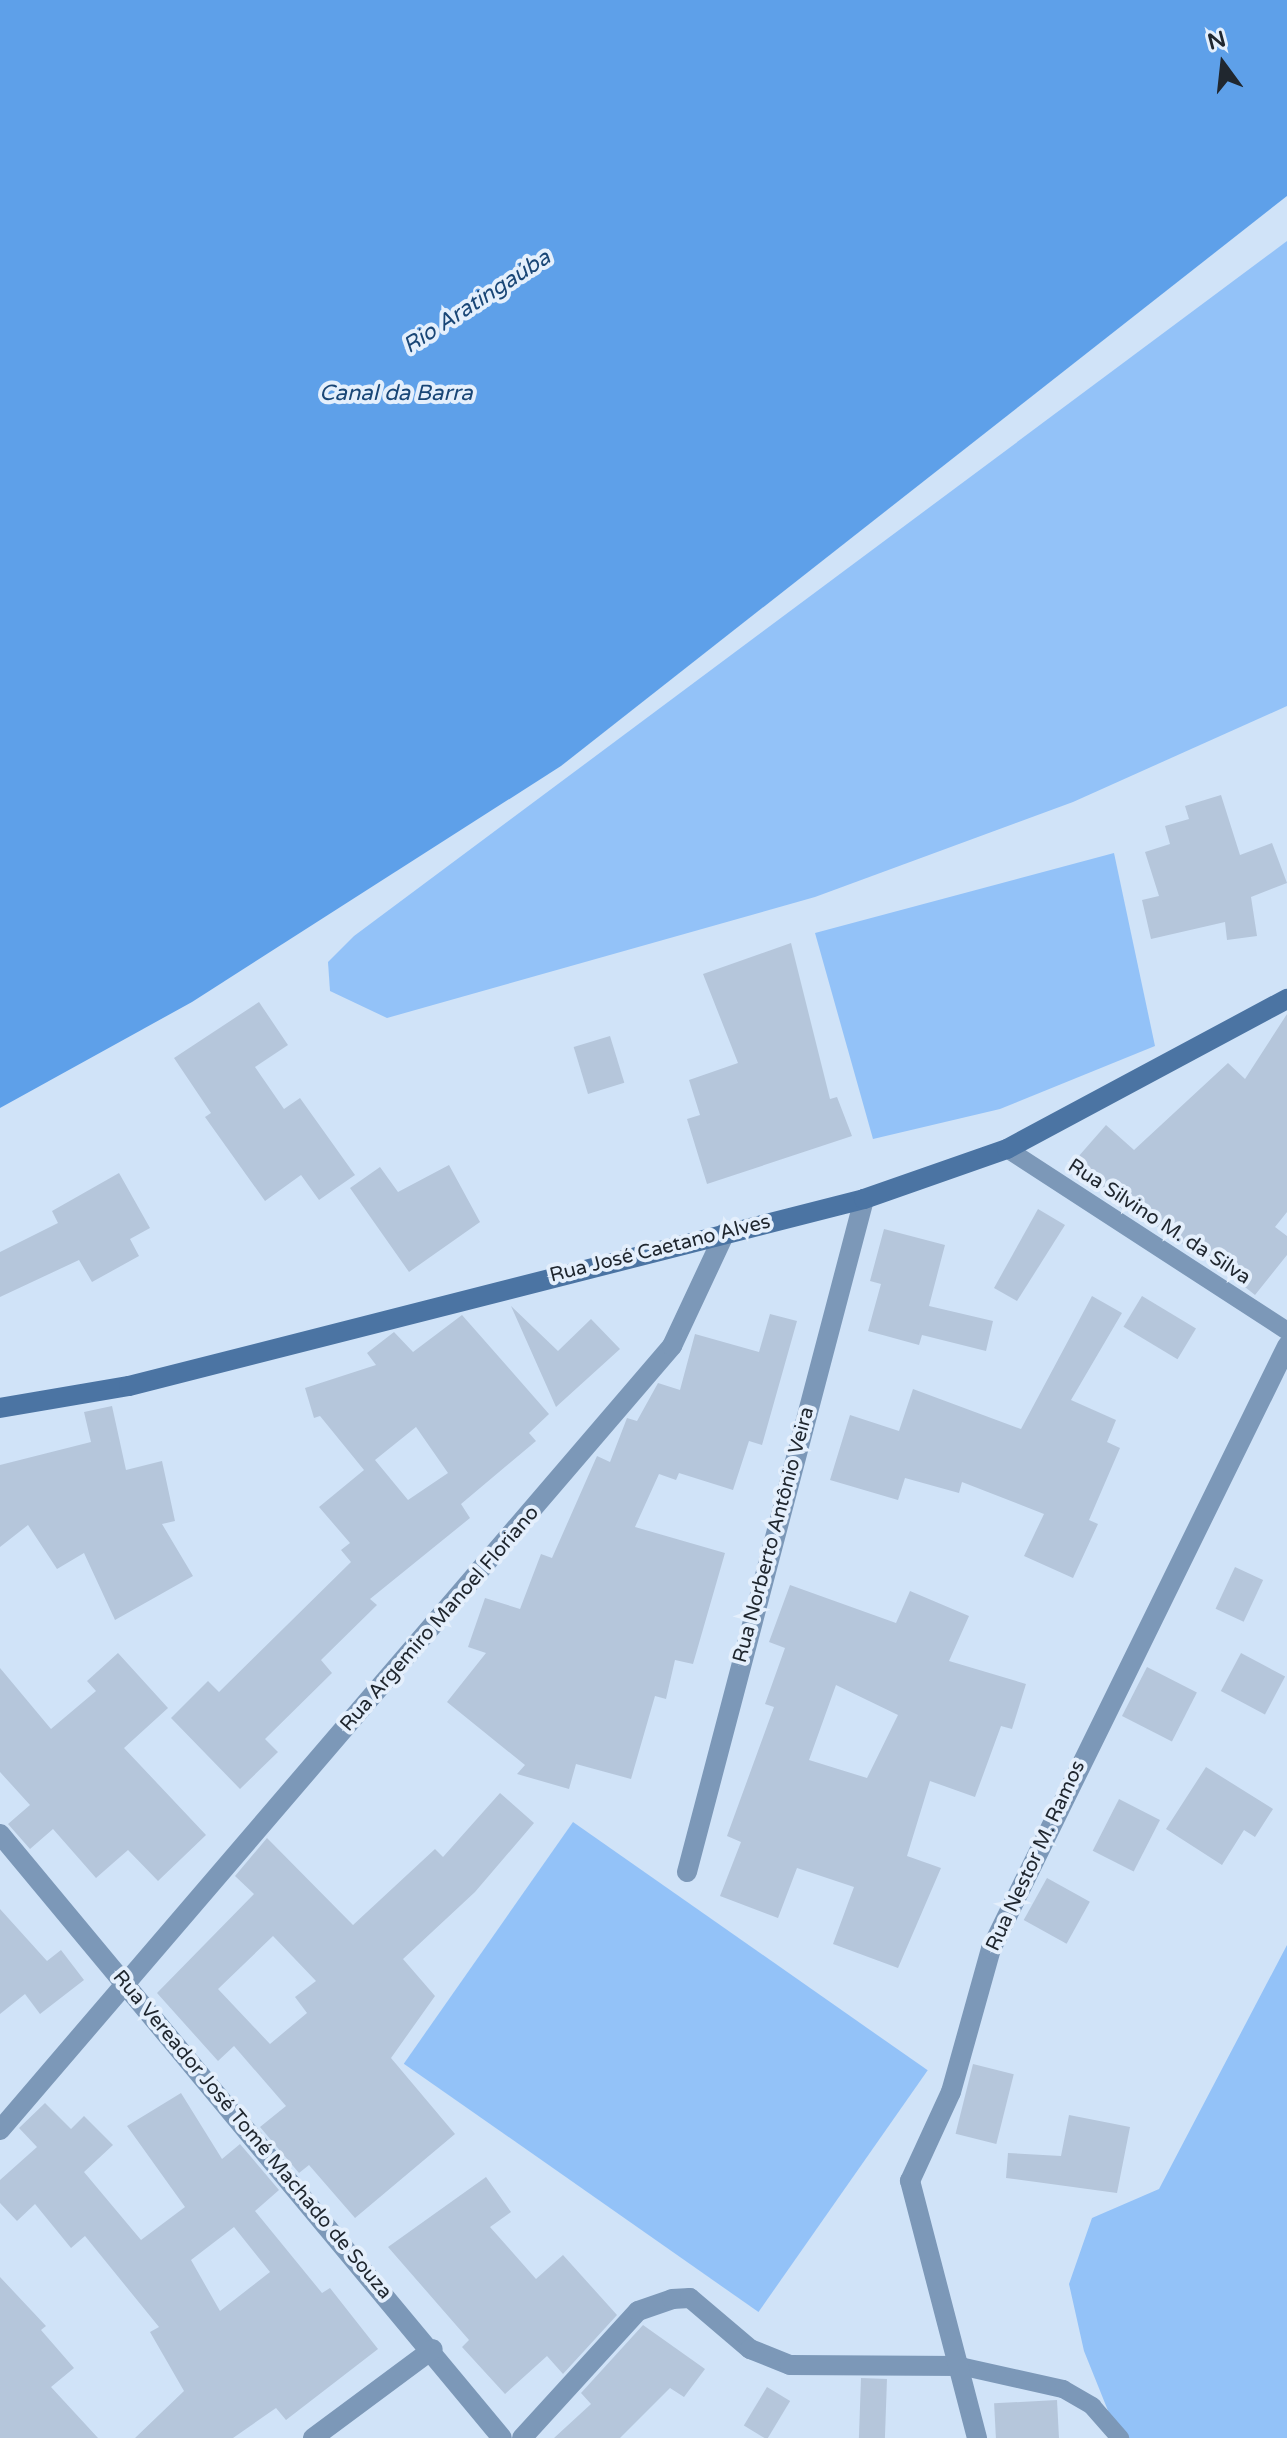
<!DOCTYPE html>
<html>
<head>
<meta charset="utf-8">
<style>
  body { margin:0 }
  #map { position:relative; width:1287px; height:2438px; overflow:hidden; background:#d0e3f8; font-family:"Varela Round",sans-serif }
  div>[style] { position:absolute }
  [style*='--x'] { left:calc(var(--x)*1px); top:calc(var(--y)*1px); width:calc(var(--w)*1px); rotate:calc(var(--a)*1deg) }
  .green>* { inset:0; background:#93c2f8; transform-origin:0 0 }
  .water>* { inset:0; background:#5ea0e9 }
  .building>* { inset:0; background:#b5c6db; transform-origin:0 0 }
  .lane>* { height:18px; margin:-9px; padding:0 9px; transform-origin:9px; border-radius:9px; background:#7c98b8 }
  .street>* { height:20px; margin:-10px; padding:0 10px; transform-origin:10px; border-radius:10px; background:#7c98b8 }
  .secondary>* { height:20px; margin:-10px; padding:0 10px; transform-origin:10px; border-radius:10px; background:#4b74a3 }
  span { translate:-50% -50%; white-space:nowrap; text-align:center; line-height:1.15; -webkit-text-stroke:8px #e4effc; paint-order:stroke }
  .street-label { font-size:20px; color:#20272f }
  .water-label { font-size:22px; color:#194676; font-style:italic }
  .north { position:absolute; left:1183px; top:24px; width:80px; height:80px; -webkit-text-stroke:6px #e4effc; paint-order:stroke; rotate:345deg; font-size:22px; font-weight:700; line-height:32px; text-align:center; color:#20272f }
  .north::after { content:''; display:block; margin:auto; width:28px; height:36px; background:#20272f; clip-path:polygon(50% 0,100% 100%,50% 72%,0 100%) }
</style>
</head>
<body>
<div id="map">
  <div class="green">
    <div style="clip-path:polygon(1287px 241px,1287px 706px,1073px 802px,815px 897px,387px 1018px,330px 991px,328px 962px,354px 936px)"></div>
    <div style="clip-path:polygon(1114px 853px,1155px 1046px,1000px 1109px,873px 1139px,815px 933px)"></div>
    <div style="left:573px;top:1822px;width:433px;height:295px;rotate:35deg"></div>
    <div style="clip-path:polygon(1287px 1945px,1287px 2438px,1119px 2438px,1084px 2351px,1069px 2284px,1092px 2218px,1159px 2189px)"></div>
  </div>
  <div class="water">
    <div style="clip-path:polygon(0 0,1287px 0,1287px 196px,561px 766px,192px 1002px,0 1108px)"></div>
  </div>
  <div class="building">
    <div style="clip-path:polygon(1221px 795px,1240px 855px,1272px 843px,1287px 883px,1251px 897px,1257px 936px,1227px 940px,1225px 922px,1151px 939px,1142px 900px,1159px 896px,1145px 852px,1170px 844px,1165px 826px,1189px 819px,1185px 806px)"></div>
    <div style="clip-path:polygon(791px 943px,830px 1099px,837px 1097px,852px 1136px,707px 1184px,687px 1119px,700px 1115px,689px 1080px,738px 1063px,703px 974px)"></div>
    <div style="clip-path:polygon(259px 1002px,288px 1045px,255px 1067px,284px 1109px,300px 1098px,355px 1175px,319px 1200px,301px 1175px,265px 1201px,205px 1117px,211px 1113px,174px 1058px)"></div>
    <div style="clip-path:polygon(1287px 1014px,1287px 1212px,1275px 1227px,1287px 1236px,1287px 1255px,1255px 1295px,1191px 1244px,1188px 1248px,1128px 1206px,1122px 1209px,1071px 1165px,1106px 1125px,1134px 1150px,1228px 1063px,1245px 1079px)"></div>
    <div style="left:610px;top:1036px;width:49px;height:38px;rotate:73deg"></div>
    <div style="clip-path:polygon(449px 1165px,480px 1222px,409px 1272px,350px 1188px,380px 1167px,398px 1192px)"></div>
    <div style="clip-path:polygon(119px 1173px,150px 1228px,130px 1239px,139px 1256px,92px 1282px,79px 1260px,0 1297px,0 1252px,58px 1223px,52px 1211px)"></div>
    <div style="clip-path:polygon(1038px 1209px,1065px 1225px,1017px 1301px,994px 1288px)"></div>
    <div style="clip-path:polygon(884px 1229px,945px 1245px,929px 1306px,993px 1321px,986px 1351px,922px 1335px,919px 1345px,868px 1331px,881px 1284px,870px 1281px)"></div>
    <div style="clip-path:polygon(1092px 1296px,1122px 1313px,1071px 1400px,1116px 1420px,1107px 1442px,1120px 1448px,1089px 1520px,1098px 1524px,1073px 1578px,1024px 1556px,1044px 1514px,962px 1482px,959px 1493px,905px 1478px,898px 1500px,830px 1480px,850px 1415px,899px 1431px,913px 1389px,1021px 1429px)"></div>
    <div style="left:1142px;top:1296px;width:63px;height:36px;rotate:31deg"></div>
    <div style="clip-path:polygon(511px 1306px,558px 1351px,591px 1319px,620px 1349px,556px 1407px)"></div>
    <div style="clip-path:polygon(770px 1314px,797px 1321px,762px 1445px,749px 1441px,733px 1490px,679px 1473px,676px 1480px,659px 1474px,635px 1527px,725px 1553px,693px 1664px,675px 1660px,666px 1699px,655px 1696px,631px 1779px,576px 1764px,569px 1789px,517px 1774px,525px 1765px,447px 1702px,486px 1653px,468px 1647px,485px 1598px,520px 1609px,541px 1554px,552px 1558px,597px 1456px,610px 1462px,627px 1418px,637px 1421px,658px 1383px,680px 1390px,695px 1334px,759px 1352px)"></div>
    <div style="clip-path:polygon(evenodd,462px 1315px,549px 1414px,529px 1433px,536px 1441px,461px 1504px,470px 1518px,370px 1599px,377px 1605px,321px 1660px,332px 1673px,265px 1739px,278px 1752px,240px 1789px,171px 1718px,208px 1681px,219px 1692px,351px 1562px,341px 1550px,350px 1543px,319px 1507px,364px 1470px,320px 1416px,314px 1418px,305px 1388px,376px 1365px,367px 1353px,394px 1332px,413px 1352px,462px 1315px,416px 1427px,448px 1473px,408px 1500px,375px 1460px,416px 1427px)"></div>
    <div style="clip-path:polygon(112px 1406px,126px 1470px,162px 1461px,175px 1521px,162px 1524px,193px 1576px,115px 1620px,84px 1553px,57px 1569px,28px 1525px,0 1547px,0 1465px,91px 1442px,84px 1412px)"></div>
    <div style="left:1235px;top:1567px;width:31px;height:46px;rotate:25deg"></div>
    <div style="clip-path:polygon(evenodd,790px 1585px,896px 1623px,910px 1591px,969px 1616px,949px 1661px,1026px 1684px,1012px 1729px,1001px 1726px,975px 1797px,930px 1781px,907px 1856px,941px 1868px,898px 1968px,833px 1944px,854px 1887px,797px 1868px,778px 1918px,720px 1896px,741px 1842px,727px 1836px,774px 1707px,765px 1704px,785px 1648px,769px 1642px,790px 1585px,836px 1685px,898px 1715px,867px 1778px,809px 1760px,836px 1685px)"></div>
    <div style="clip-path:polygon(118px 1653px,168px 1708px,124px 1748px,206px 1835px,158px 1881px,128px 1850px,96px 1878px,53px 1829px,30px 1849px,8px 1824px,30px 1805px,0 1772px,0 1668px,51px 1729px,96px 1691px,87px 1681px)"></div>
    <div style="left:1241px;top:1653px;width:50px;height:43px;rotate:28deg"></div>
    <div style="left:1147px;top:1667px;width:56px;height:55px;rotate:27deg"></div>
    <div style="clip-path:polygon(1206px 1767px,1273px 1809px,1255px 1837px,1244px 1830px,1222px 1865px,1166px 1829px)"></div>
    <div style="clip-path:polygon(evenodd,500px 1793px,534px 1823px,475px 1892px,403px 1959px,435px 1996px,391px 2058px,455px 2134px,355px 2218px,309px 2165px,299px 2173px,260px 2127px,286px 2106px,234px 2046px,218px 2061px,157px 1993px,254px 1894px,235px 1876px,267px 1838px,353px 1925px,435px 1849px,443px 1857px,500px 1793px,273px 1936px,316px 1981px,295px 1997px,307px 2013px,270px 2044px,218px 1989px,273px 1936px)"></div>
    <div style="left:1119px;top:1799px;width:46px;height:58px;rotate:27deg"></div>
    <div style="left:1047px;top:1878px;width:49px;height:48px;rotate:29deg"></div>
    <div style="clip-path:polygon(0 1909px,47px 1961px,61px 1950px,84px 1980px,40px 2014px,25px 1994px,0 2014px)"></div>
    <div style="left:973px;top:2064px;width:42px;height:72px;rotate:14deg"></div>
    <div style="clip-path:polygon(evenodd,181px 2093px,222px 2159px,240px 2144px,279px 2190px,255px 2211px,322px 2293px,330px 2288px,378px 2349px,286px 2420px,276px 2408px,233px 2438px,135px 2438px,184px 2391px,150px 2332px,159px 2327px,85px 2236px,71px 2248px,35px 2204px,17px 2221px,0 2203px,0 2180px,37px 2147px,19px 2128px,45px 2103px,71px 2129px,84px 2116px,113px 2145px,84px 2172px,141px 2240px,185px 2207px,127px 2126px,181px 2093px,234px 2227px,270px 2272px,220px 2311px,191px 2260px,234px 2227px)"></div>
    <div style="clip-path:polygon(1069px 2115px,1130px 2127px,1117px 2193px,1006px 2178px,1008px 2153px,1061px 2156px)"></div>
    <div style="clip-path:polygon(486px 2177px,511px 2212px,490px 2227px,536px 2279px,563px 2255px,617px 2315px,563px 2374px,547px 2356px,505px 2394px,462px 2347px,469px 2340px,388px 2247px)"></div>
    <div style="clip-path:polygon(0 2277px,46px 2326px,41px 2330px,74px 2368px,51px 2387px,98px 2438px,0 2438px)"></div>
    <div style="clip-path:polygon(643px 2325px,705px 2369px,684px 2397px,670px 2388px,620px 2438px,554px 2438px,591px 2404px,581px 2393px)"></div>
    <div style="left:861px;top:2378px;width:26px;height:60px;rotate:2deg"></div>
    <div style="left:767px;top:2387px;width:27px;height:45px;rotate:31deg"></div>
    <div style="left:1057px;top:2400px;width:38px;height:63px;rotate:87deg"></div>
  </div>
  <div class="lane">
    <div style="--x:1007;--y:1149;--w:334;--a:33"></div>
    <div style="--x:960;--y:2366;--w:106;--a:12.6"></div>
    <div style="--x:1063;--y:2389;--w:34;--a:30"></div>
    <div style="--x:1092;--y:2406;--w:43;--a:48.8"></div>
  </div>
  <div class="street">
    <div style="--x:0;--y:1834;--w:785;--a:50.27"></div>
    <div style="--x:687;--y:1872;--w:696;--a:-75.26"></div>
    <div style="--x:0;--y:2130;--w:1033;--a:-49.4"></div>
    <div style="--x:672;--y:1346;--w:125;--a:-64.9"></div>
    <div style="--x:313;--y:2438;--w:149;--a:-36.6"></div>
    <div style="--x:522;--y:2438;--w:172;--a:-47.6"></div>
    <div style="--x:638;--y:2311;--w:36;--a:-19"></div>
    <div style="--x:672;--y:2299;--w:18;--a:-3"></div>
    <div style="--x:690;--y:2298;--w:79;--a:40.4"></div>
    <div style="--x:750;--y:2349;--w:43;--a:21.8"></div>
    <div style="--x:790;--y:2365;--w:170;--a:0.3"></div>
    <div style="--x:977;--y:2438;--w:266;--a:-104.6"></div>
    <div style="--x:910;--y:2181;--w:98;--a:-65.3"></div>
    <div style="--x:951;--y:2092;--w:148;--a:-74.4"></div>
    <div style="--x:991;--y:1949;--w:672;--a:-63.85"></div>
  </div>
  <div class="secondary">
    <div style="--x:0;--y:1408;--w:131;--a:-9.7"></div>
    <div style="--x:129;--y:1386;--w:758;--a:-14.27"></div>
    <div style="--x:864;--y:1199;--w:151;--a:-19.3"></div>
    <div style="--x:1007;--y:1149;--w:318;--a:-28.2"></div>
  </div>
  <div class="street-label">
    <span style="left:1159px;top:1222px;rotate:33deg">Rua Silvino M. da Silva</span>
    <span style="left:660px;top:1249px;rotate:-14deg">Rua José Caetano Alves</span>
    <span style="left:774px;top:1535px;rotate:-75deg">Rua Norberto Antônio Veira</span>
    <span style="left:440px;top:1619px;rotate:-49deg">Rua Argemiro Manoel Floriano</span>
    <span style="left:1036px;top:1856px;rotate:-65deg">Rua Nestor M. Ramos</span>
    <span style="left:252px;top:2135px;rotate:50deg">Rua Vereador José Tomé Machado de Souza</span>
  </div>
  <div class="water-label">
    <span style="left:477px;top:302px;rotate:-33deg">Rio Aratingaúba</span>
    <span style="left:396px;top:394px">Canal da Barra</span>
  </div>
  <div class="north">N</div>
</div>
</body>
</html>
